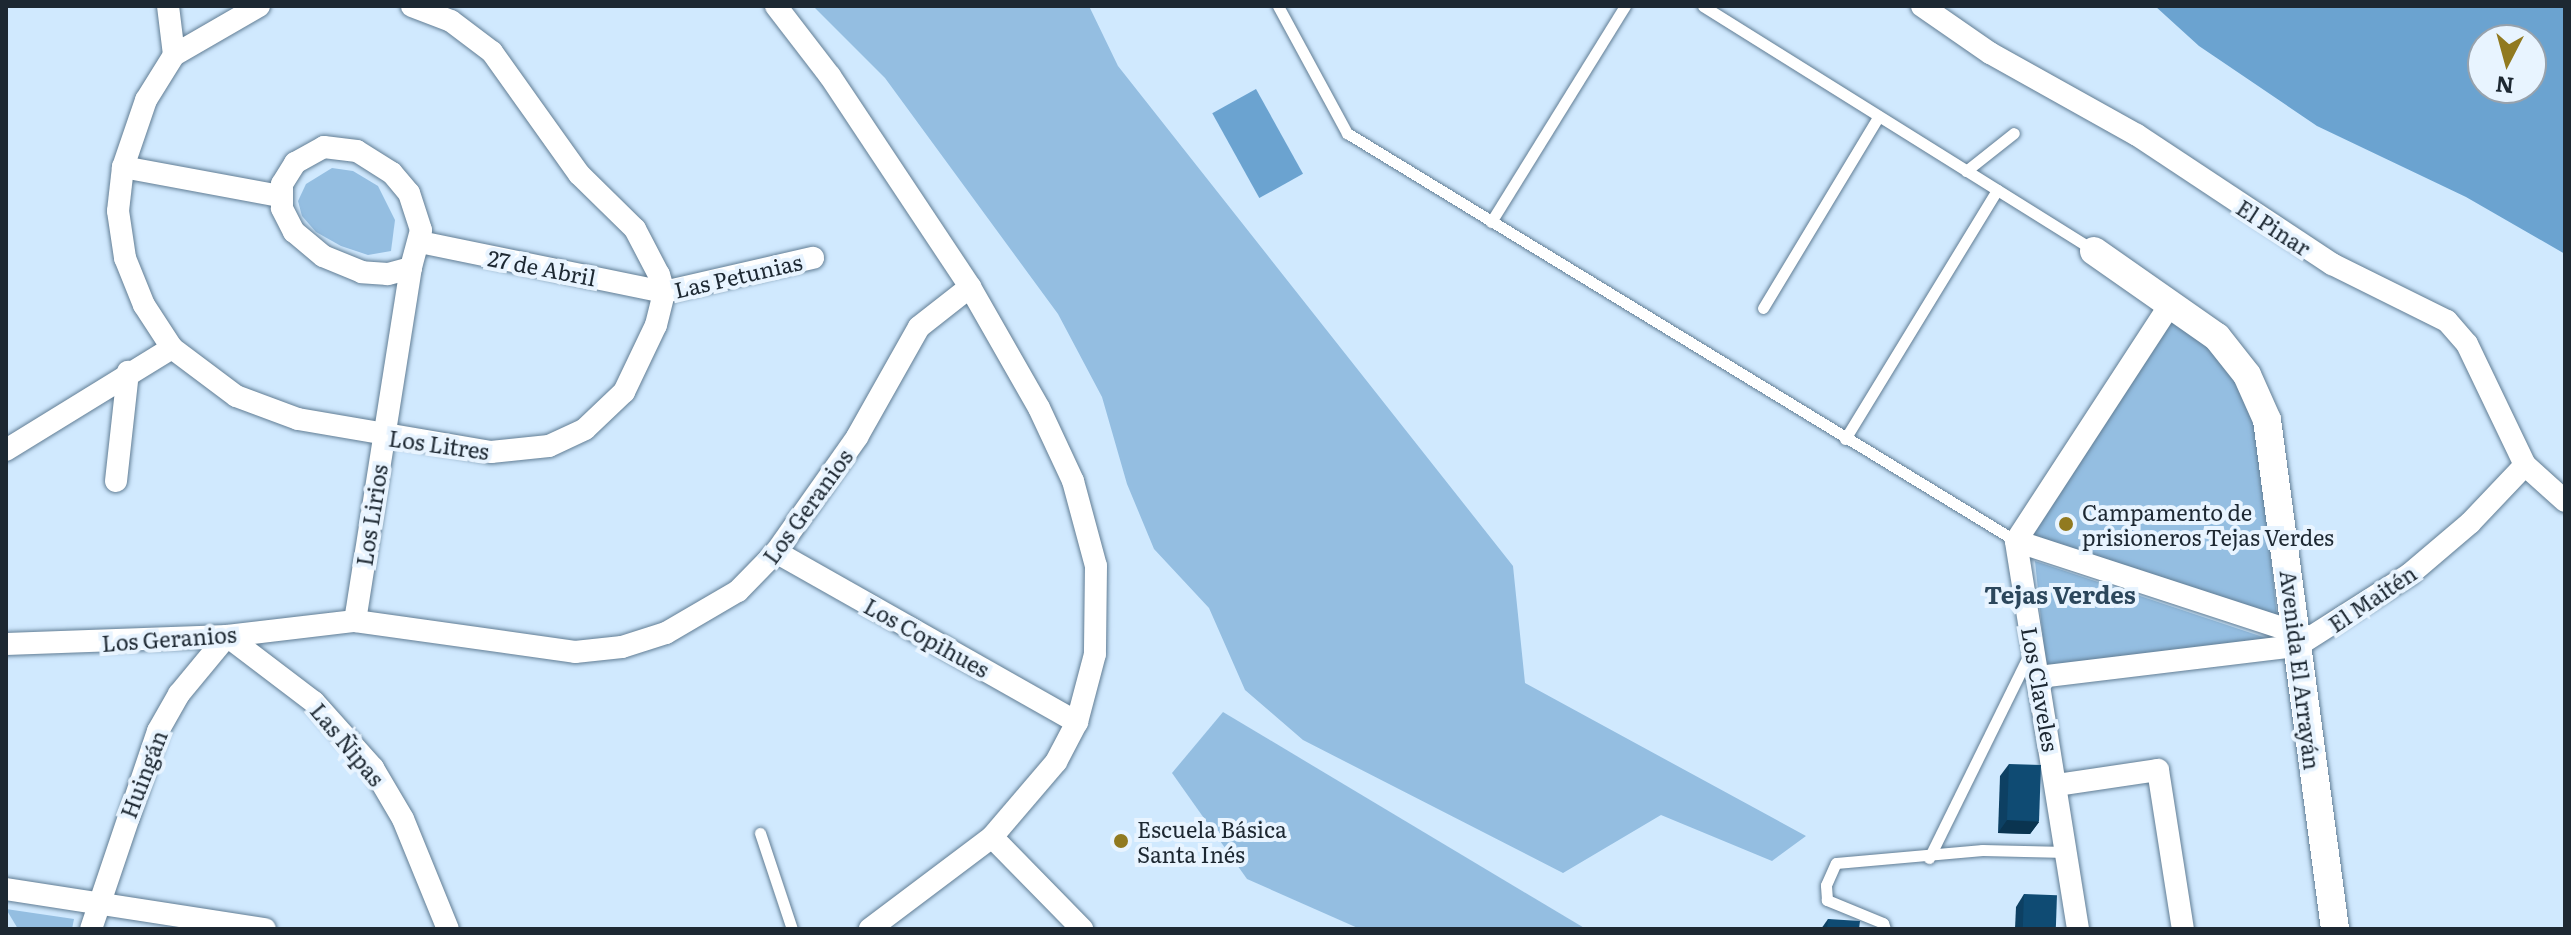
<!DOCTYPE html>
<html>
<head>
<meta charset="utf-8">
<style>
  body { margin:0 }
  #map { position:relative; width:2571px; height:935px; overflow:hidden; background:#d0e9fe; font-family:Literata,serif }
  div>[style] { position:absolute }
  [style*='--x'] { left:calc(var(--x)*1px); top:calc(var(--y)*1px); width:calc(var(--w)*1px); rotate:calc(var(--a)*1deg) }
  .green>* { inset:0; background:#94bee1 }
  .water>* { inset:0; background:#6ba3d0; transform-origin:0 0 }
  .roads { filter:drop-shadow(0 0 2px #617d94) drop-shadow(0 0 2px #617d94) }
  .service>* { height:11px; margin:-5.5px; padding:0 5.5px; transform-origin:5.5px; border-radius:5.5px; background:#fff }
  .minor>* { height:22px; margin:-11px; padding:0 11px; transform-origin:11px; border-radius:11px; background:#fff }
  .tertiary>* { height:28px; margin:-14px; padding:0 14px; transform-origin:14px; border-radius:14px; background:#fff }
  .wall>* { inset:0; background:#0d4063 }
  .shaded-wall>* { inset:0; background:#0a3450 }
  .building>* { inset:0; background:#0f4b73; transform-origin:0 0 }
  .dots>* { width:22px; height:22px; translate:-50% -50%; box-sizing:border-box; border:4px solid #e8f4ff; border-radius:50% }
  span { translate:-50% -50%; white-space:nowrap; text-align:center; line-height:1.15; -webkit-text-stroke:8px #e8f4ff; paint-order:stroke }
  .street-label { font-size:22px; color:#1d2832 }
  .poi-label { font-size:22px; color:#1d2832 }
  .left { translate:0 -50%; text-align:left }
  .neighbourhood-label { font-size:24px; color:#2c475c; font-weight:700 }
  .frame { position:absolute; inset:0; border:8px solid #1d2832; pointer-events:none }
  .north { position:absolute; left:2467px; top:24px; width:80px; height:80px; box-sizing:border-box; background:#e8f4ff; border:2px solid #97a2ad; border-radius:50%; rotate:186deg; font-size:22px; font-weight:700; line-height:32px; text-align:center; color:#1d2832 }
  .north::after { content:''; display:block; margin:auto; width:28px; height:36px; background:#917a20; clip-path:polygon(50% 0,100% 100%,50% 72%,0 100%) }
</style>
</head>
<body>
<div id="map">
  <div class="green">
    <div style="clip-path:polygon(813px 6px,1089px 6px,1118px 66px,1513px 566px,1525px 683px,1806px 836px,1772px 861px,1661px 815px,1563px 873px,1303px 740px,1245px 690px,1209px 608px,1154px 549px,1127px 484px,1102px 397px,1058px 314px,885px 78px)"></div>
    <div style="clip-path:polygon(332px 168px,353px 171px,378px 186px,395px 220px,391px 251px,368px 255px,341px 246px,316px 232px,302px 216px,298px 201px,306px 184px)"></div>
    <div style="clip-path:polygon(2172px 322px,2203px 340px,2246px 395px,2259px 445px,2277px 617px,2032px 537px)"></div>
    <div style="clip-path:polygon(2035px 561px,2275px 641px,2046px 668px)"></div>
    <div style="clip-path:polygon(1223px 712px,1586px 929px,1360px 929px,1247px 879px,1172px 773px)"></div>
    <div style="clip-path:polygon(6px 909px,74px 919px,72px 929px,18px 929px)"></div>
  </div>
  <div class="water">
    <div style="clip-path:polygon(evenodd,2155px 6px,2565px 6px,2565px 254px,2466px 197px,2317px 126px,2199px 46px,2155px 6px,2483px 40px,2531px 40px,2531px 88px,2483px 88px,2483px 40px)"></div>
    <div style="left:1256px;top:89px;width:97px;height:50px;rotate:61deg"></div>
  </div>
  <div class="roads">
    <div class="service">
      <div style="--x:1278;--y:6;--w:145;--a:61.5"></div>
      <div style="--x:1347;--y:133;--w:784;--a:31.38"></div>
      <div style="--x:1703;--y:6;--w:460;--a:32"></div>
      <div style="--x:1966;--y:171;--w:61;--a:-38.4"></div>
      <div style="--x:1491;--y:222;--w:254;--a:-58.2"></div>
      <div style="--x:1763;--y:308;--w:224;--a:-58.9"></div>
      <div style="--x:1845;--y:439;--w:292;--a:-58.6"></div>
      <div style="--x:760;--y:833;--w:101;--a:71.6"></div>
      <div style="--x:1929;--y:858;--w:231;--a:-63.8"></div>
      <div style="--x:1885;--y:929;--w:6;--a:-108"></div>
      <div style="--x:1883;--y:923;--w:61;--a:-157.7"></div>
      <div style="--x:1827;--y:900;--w:15;--a:-94"></div>
      <div style="--x:1826;--y:885;--w:24;--a:-66"></div>
      <div style="--x:1836;--y:863;--w:147;--a:-5.1"></div>
      <div style="--x:1982;--y:850;--w:84;--a:1.4"></div>
    </div>
    <div class="minor">
      <div style="--x:168;--y:6;--w:49;--a:83"></div>
      <div style="--x:259;--y:6;--w:98;--a:150"></div>
      <div style="--x:174;--y:55;--w:53;--a:121.9"></div>
      <div style="--x:146;--y:100;--w:71;--a:108.9"></div>
      <div style="--x:123;--y:167;--w:44;--a:96.5"></div>
      <div style="--x:118;--y:211;--w:48;--a:81.5"></div>
      <div style="--x:125;--y:258;--w:51;--a:68"></div>
      <div style="--x:144;--y:305;--w:51;--a:56.9"></div>
      <div style="--x:172;--y:348;--w:80;--a:36.9"></div>
      <div style="--x:236;--y:396;--w:66;--a:20.4"></div>
      <div style="--x:298;--y:419;--w:196;--a:9.7"></div>
      <div style="--x:491;--y:452;--w:58;--a:-5.9"></div>
      <div style="--x:549;--y:446;--w:40;--a:-25"></div>
      <div style="--x:585;--y:429;--w:54;--a:-43.5"></div>
      <div style="--x:624;--y:392;--w:74;--a:-64.5"></div>
      <div style="--x:656;--y:325;--w:34;--a:-76"></div>
      <div style="--x:664;--y:292;--w:18;--a:-106"></div>
      <div style="--x:659;--y:275;--w:52;--a:-117.6"></div>
      <div style="--x:635;--y:229;--w:78;--a:-135.5"></div>
      <div style="--x:579;--y:174;--w:150;--a:-125.5"></div>
      <div style="--x:492;--y:52;--w:51;--a:-142.9"></div>
      <div style="--x:451;--y:21;--w:42;--a:-159"></div>
      <div style="--x:776;--y:6;--w:88;--a:52.4"></div>
      <div style="--x:830;--y:76;--w:253;--a:56.4"></div>
      <div style="--x:970;--y:287;--w:139;--a:60.3"></div>
      <div style="--x:1039;--y:408;--w:81;--a:65"></div>
      <div style="--x:1073;--y:481;--w:88;--a:74.9"></div>
      <div style="--x:1096;--y:566;--w:88;--a:90.7"></div>
      <div style="--x:1095;--y:654;--w:70;--a:104.8"></div>
      <div style="--x:1077;--y:722;--w:45;--a:117.7"></div>
      <div style="--x:1056;--y:762;--w:99;--a:130.5"></div>
      <div style="--x:992;--y:837;--w:153;--a:143"></div>
      <div style="--x:1922;--y:6;--w:83;--a:34.7"></div>
      <div style="--x:1990;--y:53;--w:168;--a:29.2"></div>
      <div style="--x:2137;--y:135;--w:234;--a:33.5"></div>
      <div style="--x:2332;--y:264;--w:128;--a:26.4"></div>
      <div style="--x:2447;--y:321;--w:30;--a:49"></div>
      <div style="--x:2467;--y:344;--w:134;--a:64.4"></div>
      <div style="--x:2525;--y:465;--w:54;--a:42"></div>
      <div style="--x:324;--y:147;--w:33;--a:7"></div>
      <div style="--x:357;--y:151;--w:41;--a:32.2"></div>
      <div style="--x:392;--y:173;--w:26;--a:50"></div>
      <div style="--x:409;--y:193;--w:39;--a:72"></div>
      <div style="--x:421;--y:230;--w:39;--a:105"></div>
      <div style="--x:411;--y:268;--w:24;--a:165"></div>
      <div style="--x:388;--y:274;--w:26;--a:-176"></div>
      <div style="--x:362;--y:272;--w:42;--a:-157.7"></div>
      <div style="--x:323;--y:256;--w:38;--a:-140"></div>
      <div style="--x:294;--y:232;--w:27;--a:-117"></div>
      <div style="--x:282;--y:208;--w:24;--a:-90"></div>
      <div style="--x:282;--y:184;--w:25;--a:-58"></div>
      <div style="--x:295;--y:163;--w:33;--a:-29"></div>
      <div style="--x:123;--y:167;--w:160;--a:10.5"></div>
      <div style="--x:420;--y:242;--w:249;--a:11.6"></div>
      <div style="--x:664;--y:292;--w:153;--a:-12.9"></div>
      <div style="--x:6;--y:450;--w:195;--a:-31.6"></div>
      <div style="--x:116;--y:481;--w:110;--a:-83.7"></div>
      <div style="--x:2016;--y:541;--w:293;--a:18.1"></div>
      <div style="--x:776;--y:552;--w:346;--a:29.5"></div>
      <div style="--x:355;--y:621;--w:357;--a:-81"></div>
      <div style="--x:227;--y:636;--w:109;--a:37.2"></div>
      <div style="--x:314;--y:702;--w:89;--a:48.2"></div>
      <div style="--x:373;--y:768;--w:59;--a:59.5"></div>
      <div style="--x:403;--y:819;--w:119;--a:67.8"></div>
      <div style="--x:6;--y:644;--w:221;--a:-2.1"></div>
      <div style="--x:227;--y:636;--w:129;--a:-6.7"></div>
      <div style="--x:355;--y:621;--w:222;--a:8"></div>
      <div style="--x:575;--y:652;--w:47;--a:-6.1"></div>
      <div style="--x:622;--y:647;--w:46;--a:-17.7"></div>
      <div style="--x:666;--y:633;--w:83;--a:-30.3"></div>
      <div style="--x:738;--y:591;--w:54;--a:-45.7"></div>
      <div style="--x:776;--y:552;--w:141;--a:-54.8"></div>
      <div style="--x:857;--y:437;--w:126;--a:-60.6"></div>
      <div style="--x:919;--y:327;--w:65;--a:-38.1"></div>
      <div style="--x:2039;--y:677;--w:260;--a:-6.9"></div>
      <div style="--x:2297;--y:646;--w:134;--a:-32.5"></div>
      <div style="--x:2410;--y:574;--w:79;--a:-40.4"></div>
      <div style="--x:2470;--y:523;--w:80;--a:-46.5"></div>
      <div style="--x:2057;--y:785;--w:102;--a:-8.4"></div>
      <div style="--x:2158;--y:770;--w:161;--a:81.1"></div>
      <div style="--x:992;--y:837;--w:129;--a:45.6"></div>
      <div style="--x:6;--y:889;--w:262;--a:8.8"></div>
      <div style="--x:91;--y:929;--w:209;--a:-71.3"></div>
      <div style="--x:158;--y:731;--w:43;--a:-60.4"></div>
      <div style="--x:179;--y:694;--w:75;--a:-50.4"></div>
      <div style="--x:2078;--y:929;--w:393;--a:-99.1"></div>
      <div style="--x:2016;--y:541;--w:284;--a:-56.9"></div>
    </div>
    <div class="tertiary">
      <div style="--x:2094;--y:251;--w:150;--a:35"></div>
      <div style="--x:2217;--y:337;--w:48;--a:51.7"></div>
      <div style="--x:2247;--y:375;--w:49;--a:66"></div>
      <div style="--x:2267;--y:420;--w:514;--a:82.39"></div>
    </div>
  </div>
  <div class="wall">
    <div style="clip-path:polygon(2009px 764px,2039px 822px,2030px 834px,1998px 833px,2000px 776px)"></div>
    <div style="clip-path:polygon(2024px 894px,2055px 929px,2015px 929px,2016px 907px)"></div>
    <div style="clip-path:polygon(1828px 919px,1859px 929px,1821px 929px)"></div>
  </div>
  <div class="shaded-wall">
    <div style="clip-path:polygon(2007px 820px,2039px 822px,2030px 834px,1998px 833px)"></div>
  </div>
  <div class="building">
    <div style="left:2009px;top:764px;width:32px;height:56px;rotate:2deg"></div>
    <div style="left:2024px;top:894px;width:33px;height:35px;rotate:2deg"></div>
    <div style="clip-path:polygon(1828px 919px,1860px 921px,1859px 929px,1827px 929px)"></div>
  </div>
  <div class="dots">
    <div style="left:2066px;top:524px;background:#917a20"></div>
    <div style="left:1121px;top:841px;background:#917a20"></div>
  </div>
  <div class="street-label">
    <span style="left:2274px;top:227px;rotate:33deg">El Pinar</span>
    <span style="left:542px;top:267px;rotate:11deg">27 de Abril</span>
    <span style="left:738px;top:275px;rotate:-13deg">Las Petunias</span>
    <span style="left:439px;top:444px;rotate:8deg">Los Litres</span>
    <span style="left:807px;top:506px;rotate:-54deg">Los Geranios</span>
    <span style="left:371px;top:515px;rotate:-81deg">Los Lirios</span>
    <span style="left:2372px;top:598px;rotate:-34deg">El Maitén</span>
    <span style="left:927px;top:637px;rotate:29deg">Los Copihues</span>
    <span style="left:169px;top:638px;rotate:-4deg">Los Geranios</span>
    <span style="left:2301px;top:670px;rotate:83deg">Avenida El Arrayán</span>
    <span style="left:2041px;top:689px;rotate:80deg">Los Claveles</span>
    <span style="left:348px;top:744px;rotate:50deg">Las Ñipas</span>
    <span style="left:143px;top:774px;rotate:-69deg">Huingán</span>
  </div>
  <div class="poi-label">
    <span class="left" style="left:2082px;top:524px">Campamento de<br>prisioneros Tejas Verdes</span>
    <span class="left" style="left:1137px;top:841px">Escuela Básica<br>Santa Inés</span>
  </div>
  <div class="neighbourhood-label">
    <span style="left:2060px;top:594px">Tejas Verdes</span>
  </div>
  <div class="frame"></div>
  <div class="north">N</div>
</div>
</body>
</html>
